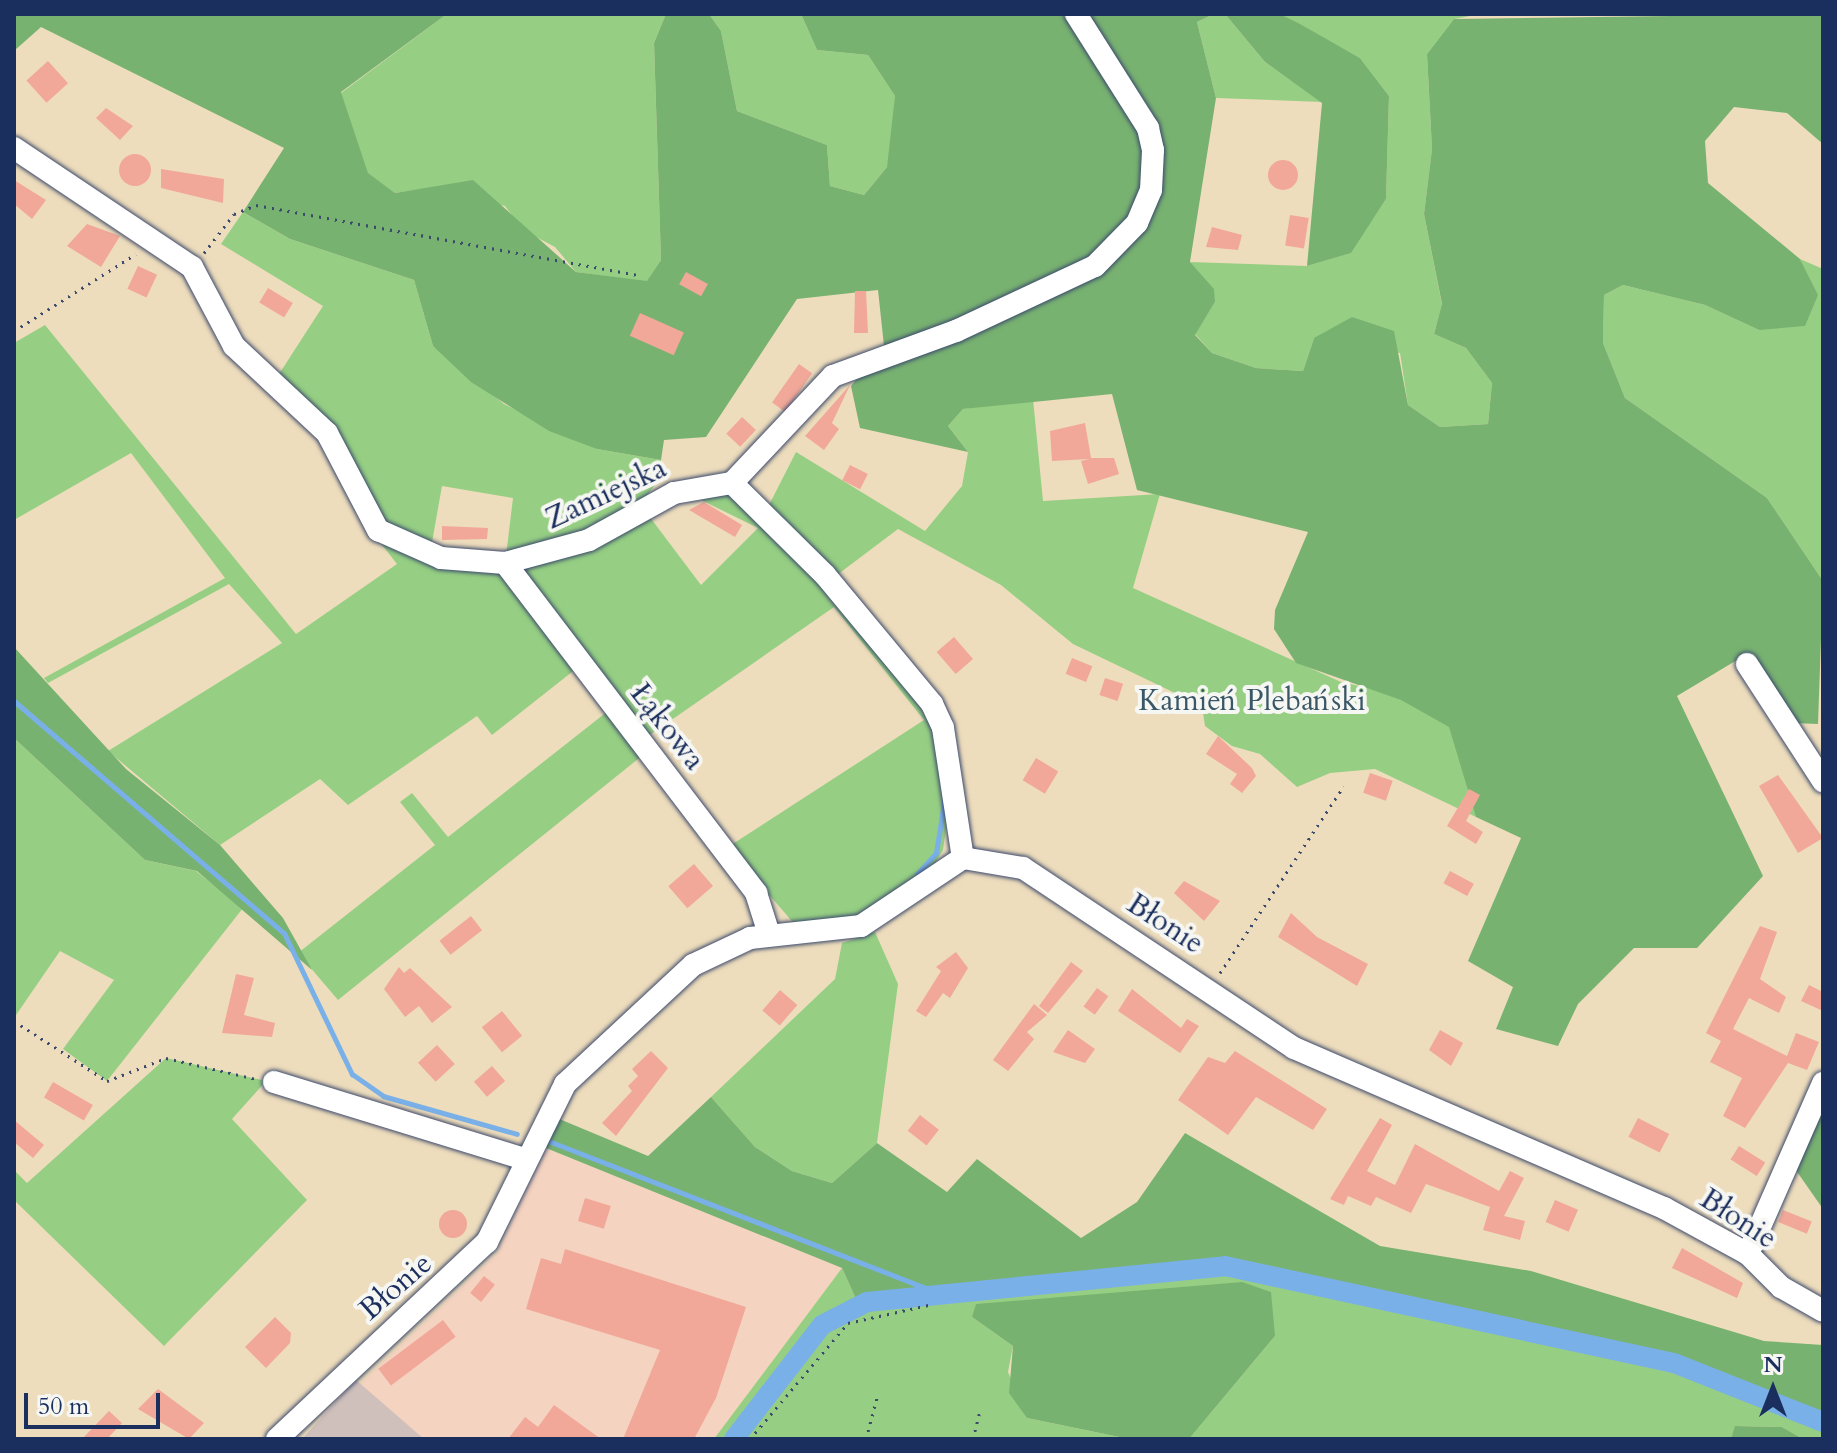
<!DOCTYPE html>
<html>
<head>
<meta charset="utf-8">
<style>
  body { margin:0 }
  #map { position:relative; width:1837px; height:1453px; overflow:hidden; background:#eeddbc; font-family:Cardo,serif }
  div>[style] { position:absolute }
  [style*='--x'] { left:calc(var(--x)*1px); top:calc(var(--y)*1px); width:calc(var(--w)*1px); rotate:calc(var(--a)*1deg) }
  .built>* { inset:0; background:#f4d3c0 }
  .industrial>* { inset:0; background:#d0c0bc }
  .green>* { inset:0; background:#96cf83 }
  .forest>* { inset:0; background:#78b271 }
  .stream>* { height:5px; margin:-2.5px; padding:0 2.5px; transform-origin:2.5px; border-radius:2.5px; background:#7ab0e8 }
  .canal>* { height:20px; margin:-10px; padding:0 10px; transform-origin:10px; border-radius:10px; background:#7ab0e8 }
  .building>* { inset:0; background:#f1a899; transform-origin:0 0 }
  .round { border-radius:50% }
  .path>* { height:3px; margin-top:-1.5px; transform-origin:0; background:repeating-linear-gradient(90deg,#3b496c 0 2px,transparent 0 8px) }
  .roads { filter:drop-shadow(0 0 2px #3b496c) drop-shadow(0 0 2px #3b496c) }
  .minor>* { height:22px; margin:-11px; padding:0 11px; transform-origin:11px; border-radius:11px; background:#fff }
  span { translate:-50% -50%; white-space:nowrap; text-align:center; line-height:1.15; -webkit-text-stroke:8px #f6f6f2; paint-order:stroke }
  .street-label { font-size:30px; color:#1b2f5e }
  .park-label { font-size:30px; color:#3a5767 }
  .frame { position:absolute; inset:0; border:16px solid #1b2f5e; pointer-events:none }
  .north { position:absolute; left:1733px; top:1349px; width:80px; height:80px; -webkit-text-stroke:6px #f6f6f2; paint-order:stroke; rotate:0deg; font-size:22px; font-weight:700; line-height:32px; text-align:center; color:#1b2f5e }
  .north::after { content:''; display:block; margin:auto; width:28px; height:36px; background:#1b2f5e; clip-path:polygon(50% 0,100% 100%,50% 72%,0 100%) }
  .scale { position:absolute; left:24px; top:1393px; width:136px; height:36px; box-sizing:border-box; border:4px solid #1b2f5e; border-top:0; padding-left:10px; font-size:24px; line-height:28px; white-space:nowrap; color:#1b2f5e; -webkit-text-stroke:6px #f6f6f2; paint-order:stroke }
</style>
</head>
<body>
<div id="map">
  <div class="built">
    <div style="clip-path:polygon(546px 1148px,842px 1268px,714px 1439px,302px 1439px,497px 1253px)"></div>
  </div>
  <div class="industrial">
    <div style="clip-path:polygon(356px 1380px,424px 1439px,302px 1439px)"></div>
  </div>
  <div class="green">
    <div style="clip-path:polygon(447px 14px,666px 14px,654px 43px,661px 260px,647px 282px,576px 272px,555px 247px,523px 230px,505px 206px,422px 189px,395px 193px,367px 173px,341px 93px)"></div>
    <div style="clip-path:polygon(709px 14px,801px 14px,817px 50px,868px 55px,895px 96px,894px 138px,887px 167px,864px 195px,830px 186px,827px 145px,737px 111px,721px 31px)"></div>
    <div style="clip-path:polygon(1214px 14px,1225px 14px,1265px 62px,1322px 102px,1216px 98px,1197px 22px)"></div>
    <div style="clip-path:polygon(1280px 14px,1481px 14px,1454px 19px,1427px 54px,1432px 149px,1424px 214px,1442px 305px,1434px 334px,1466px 348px,1492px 383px,1488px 424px,1440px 427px,1408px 405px,1400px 353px,1314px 338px,1303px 371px,1256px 368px,1212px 353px,1195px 334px,1215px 302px,1190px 262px,1307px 266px,1350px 253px,1386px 199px,1389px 96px,1360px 58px)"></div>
    <div style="clip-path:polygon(243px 212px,290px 239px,414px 280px,433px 346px,504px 404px,597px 449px,661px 460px,659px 480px,640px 504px,581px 540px,506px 556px,513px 498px,442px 486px,431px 548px,396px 551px,448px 567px,501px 569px,577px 668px,492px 735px,477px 716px,348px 805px,320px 779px,220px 845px,108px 751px,282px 643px,229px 584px,48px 683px,44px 678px,225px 578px,131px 453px,14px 520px,14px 343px,45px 325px,296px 634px,397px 564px,354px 509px,311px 422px,270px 388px,323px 306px,221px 244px)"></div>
    <div style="clip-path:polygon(1800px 259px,1823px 269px,1823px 581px,1767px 498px,1625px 398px,1603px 343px,1604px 295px,1623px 285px,1705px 305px,1759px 330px,1817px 295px)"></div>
    <div style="clip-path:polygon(1033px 399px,1043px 501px,1160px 494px,1133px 588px,1341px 682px,1406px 696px,1540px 786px,1476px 817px,1375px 769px,1330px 773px,1297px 787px,1260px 754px,1232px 746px,1205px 726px,1202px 706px,1073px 644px,1001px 585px,898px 529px,837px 575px,767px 509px,796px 452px,925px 531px,962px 486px,968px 452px,948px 426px,963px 409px)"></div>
    <div style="clip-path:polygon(719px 492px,737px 498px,809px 564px,913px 688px,938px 735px,948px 814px,943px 850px,934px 865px,850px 923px,797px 927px,728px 847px,924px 720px,834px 607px,644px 739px,513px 566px,646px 512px,701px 585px,758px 528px,697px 498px)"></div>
    <div style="clip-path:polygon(608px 711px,643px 755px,338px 1000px,298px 953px,435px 845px,400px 802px,412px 793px,448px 837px)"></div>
    <div style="clip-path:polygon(14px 738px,145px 860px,196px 871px,243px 908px,107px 1081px,63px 1049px,114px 980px,60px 951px,14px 1018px)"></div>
    <div style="clip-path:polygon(875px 932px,898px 984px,877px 1143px,832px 1183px,792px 1171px,755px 1147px,711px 1097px,835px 979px,842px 943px)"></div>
    <div style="clip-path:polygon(166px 1058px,266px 1081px,232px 1119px,307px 1200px,164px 1346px,14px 1200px,14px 1170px,27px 1183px)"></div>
    <div style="clip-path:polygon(1223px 1261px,1671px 1356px,1823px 1419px,1823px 1439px,1803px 1439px,1782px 1427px,1736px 1426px,1731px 1439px,1189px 1439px,1275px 1336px,972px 1317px,1013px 1346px,1008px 1372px,1027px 1418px,1129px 1439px,714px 1439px,842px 1268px,856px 1299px)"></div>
  </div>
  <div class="forest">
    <div style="clip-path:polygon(14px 14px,447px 14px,341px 92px,368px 173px,395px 193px,473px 180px,576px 272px,647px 281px,661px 260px,654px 43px,666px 14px,709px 14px,721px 31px,737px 111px,827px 145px,830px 186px,864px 195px,887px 167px,895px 96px,868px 55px,817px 50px,801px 14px,1214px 14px,1197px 22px,1216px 98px,1190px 262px,1214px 289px,1215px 302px,1195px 335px,1212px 353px,1256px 368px,1303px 371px,1314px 338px,1352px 317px,1394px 331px,1408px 405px,1440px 427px,1488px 424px,1492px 383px,1466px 348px,1434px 334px,1442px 304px,1424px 214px,1432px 149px,1427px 54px,1454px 19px,1823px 14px,1823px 144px,1787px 113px,1734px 107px,1705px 141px,1708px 183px,1800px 259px,1818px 295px,1805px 326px,1759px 330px,1705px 305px,1623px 285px,1604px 295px,1603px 343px,1625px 398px,1767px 498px,1823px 581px,1818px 724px,1793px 723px,1737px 660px,1677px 696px,1763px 876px,1697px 948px,1634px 948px,1578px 1004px,1558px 1046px,1496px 1029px,1513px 987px,1468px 961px,1521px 838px,1476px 817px,1449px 727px,1401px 700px,1296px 663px,1274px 629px,1275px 610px,1308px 532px,1137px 490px,1112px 394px,963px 409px,948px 426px,968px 452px,860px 428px,851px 386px,884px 346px,878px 290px,797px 299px,706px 437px,664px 440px,661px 460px,597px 449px,549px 431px,471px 382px,433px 346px,414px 280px,290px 239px,243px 212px,284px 148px,41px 27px,14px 51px)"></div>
    <div style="clip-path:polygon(1225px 14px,1280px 14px,1300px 24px,1360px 58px,1389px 96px,1386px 199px,1351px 253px,1307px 266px,1322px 103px,1265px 62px)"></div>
    <div style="clip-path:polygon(14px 647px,126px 769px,220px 845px,283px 918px,312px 970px,197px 871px,145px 860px,14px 738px)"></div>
    <div style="clip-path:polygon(711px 1097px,755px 1147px,792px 1171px,832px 1183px,877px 1143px,947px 1192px,977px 1159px,1081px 1238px,1137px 1202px,1185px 1133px,1380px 1246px,1531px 1271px,1764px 1341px,1823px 1345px,1823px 1419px,1671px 1356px,1267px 1266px,1223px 1261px,856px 1299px,842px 1268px,546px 1148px,557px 1118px,648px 1156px)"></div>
    <div style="clip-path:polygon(1823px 1098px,1823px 1209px,1793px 1166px)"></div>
    <div style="clip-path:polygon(1242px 1282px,1271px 1292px,1275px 1336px,1189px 1439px,1129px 1439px,1027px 1418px,1009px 1393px,1013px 1346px,972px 1317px,976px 1304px)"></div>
    <div style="clip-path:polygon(1735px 1426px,1782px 1427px,1803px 1439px,1731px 1439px)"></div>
  </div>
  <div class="stream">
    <div style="--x:14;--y:701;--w:356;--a:40.7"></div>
    <div style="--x:284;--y:933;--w:157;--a:64.3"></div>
    <div style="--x:352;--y:1074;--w:38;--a:35"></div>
    <div style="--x:383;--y:1096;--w:139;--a:15.8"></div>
    <div style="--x:917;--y:874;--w:28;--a:-48"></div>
    <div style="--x:936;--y:853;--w:52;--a:-81.1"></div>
    <div style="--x:546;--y:1140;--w:423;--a:21.3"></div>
  </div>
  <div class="canal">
    <div style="--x:734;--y:1439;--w:144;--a:-52.3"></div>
    <div style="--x:822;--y:1325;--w:51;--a:-27.1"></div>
    <div style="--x:867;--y:1302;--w:360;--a:-5.7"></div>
    <div style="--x:1225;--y:1266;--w:459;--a:12.2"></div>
    <div style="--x:1674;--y:1363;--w:160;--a:21.6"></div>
  </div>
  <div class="building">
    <div style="left:48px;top:61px;width:30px;height:29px;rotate:48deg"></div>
    <div style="clip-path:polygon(106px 108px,133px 126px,120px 140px,96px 118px)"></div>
    <div class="round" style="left:119px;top:154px;width:32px;height:32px"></div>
    <div class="round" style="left:1268px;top:160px;width:30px;height:30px"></div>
    <div style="clip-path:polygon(161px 169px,224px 179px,223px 203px,161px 188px)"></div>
    <div style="clip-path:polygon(14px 180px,46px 200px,32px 219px,14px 204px)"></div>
    <div style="left:1290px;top:215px;width:19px;height:31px;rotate:9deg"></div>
    <div style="clip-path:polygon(87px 224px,120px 236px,101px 267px,67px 246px)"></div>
    <div style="clip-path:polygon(1212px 227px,1242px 235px,1238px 250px,1206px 247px)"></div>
    <div style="left:138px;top:266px;width:21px;height:25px;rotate:25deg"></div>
    <div style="left:686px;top:272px;width:25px;height:14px;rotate:29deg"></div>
    <div style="left:268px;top:288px;width:29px;height:17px;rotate:31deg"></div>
    <div style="clip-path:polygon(855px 291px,866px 291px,868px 333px,854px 333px)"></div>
    <div style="left:640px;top:313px;width:48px;height:25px;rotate:24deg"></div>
    <div style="left:799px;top:364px;width:16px;height:47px;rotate:35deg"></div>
    <div style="clip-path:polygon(850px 385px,832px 423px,839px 429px,824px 450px,805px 436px)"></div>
    <div style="left:742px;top:417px;width:19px;height:23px;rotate:43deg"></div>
    <div style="clip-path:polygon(1085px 423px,1091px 458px,1114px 458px,1119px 474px,1088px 484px,1081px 461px,1089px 459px,1052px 461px,1050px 431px)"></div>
    <div style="left:850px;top:465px;width:20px;height:17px;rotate:27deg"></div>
    <div style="clip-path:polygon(704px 502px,742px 525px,735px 537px,689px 510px)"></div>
    <div style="clip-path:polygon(442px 526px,488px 528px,487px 539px,442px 540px)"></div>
    <div style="left:954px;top:637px;width:29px;height:23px;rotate:49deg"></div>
    <div style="left:1072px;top:658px;width:22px;height:17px;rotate:22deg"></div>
    <div style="left:1105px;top:678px;width:19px;height:18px;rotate:18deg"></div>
    <div style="clip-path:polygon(1218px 736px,1252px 768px,1256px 776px,1242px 793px,1230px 784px,1237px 774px,1206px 754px)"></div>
    <div style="left:1036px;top:758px;width:26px;height:26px;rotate:31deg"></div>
    <div style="left:1370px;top:773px;width:24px;height:21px;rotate:19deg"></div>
    <div style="clip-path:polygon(1778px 775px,1823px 838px,1798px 853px,1759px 786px)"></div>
    <div style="clip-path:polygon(1469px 789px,1480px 795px,1466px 821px,1483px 832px,1476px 844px,1447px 826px)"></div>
    <div style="left:694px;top:864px;width:29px;height:34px;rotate:49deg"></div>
    <div style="left:1450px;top:871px;width:27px;height:14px;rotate:28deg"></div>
    <div style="clip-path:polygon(1184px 881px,1220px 901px,1204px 921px,1174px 893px)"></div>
    <div style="clip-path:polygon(1291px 913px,1317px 937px,1368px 964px,1357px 986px,1278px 937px)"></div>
    <div style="left:471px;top:916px;width:18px;height:40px;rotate:52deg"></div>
    <div style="clip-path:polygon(1760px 926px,1777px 932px,1760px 979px,1786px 997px,1779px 1013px,1749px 998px,1733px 1029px,1787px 1056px,1796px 1033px,1819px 1042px,1807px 1070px,1788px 1063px,1745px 1128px,1723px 1116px,1742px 1078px,1710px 1062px,1721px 1041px,1706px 1033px)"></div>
    <div style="clip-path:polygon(956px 952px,968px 968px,950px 998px,943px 993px,926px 1017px,916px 1011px,941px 971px,936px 967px)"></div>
    <div style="clip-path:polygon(1071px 962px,1083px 971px,1048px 1013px,1039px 1006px)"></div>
    <div style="clip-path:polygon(399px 967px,404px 973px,410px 968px,452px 1007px,432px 1023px,419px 1006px,405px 1017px,384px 989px)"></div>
    <div style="clip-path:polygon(236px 974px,254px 978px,244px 1015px,275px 1023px,272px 1037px,222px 1033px)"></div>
    <div style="clip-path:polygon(1809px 985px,1823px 992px,1823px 1011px,1801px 1001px)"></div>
    <div style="left:1097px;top:988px;width:14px;height:23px;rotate:36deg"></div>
    <div style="clip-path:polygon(1132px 989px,1181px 1028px,1187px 1019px,1199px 1026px,1180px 1053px,1118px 1011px)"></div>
    <div style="left:780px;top:990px;width:23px;height:27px;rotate:41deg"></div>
    <div style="clip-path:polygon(1034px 1004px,1047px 1015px,1027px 1032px,1034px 1039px,1008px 1071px,993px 1060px)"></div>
    <div style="left:502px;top:1011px;width:32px;height:26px;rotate:51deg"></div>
    <div style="clip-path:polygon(1068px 1030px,1095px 1049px,1085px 1063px,1053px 1052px)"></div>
    <div style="clip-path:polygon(1440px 1030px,1463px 1043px,1451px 1066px,1429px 1050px)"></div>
    <div style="left:437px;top:1045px;width:26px;height:26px;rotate:47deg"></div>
    <div style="clip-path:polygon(651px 1051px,668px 1068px,616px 1136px,602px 1123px,632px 1091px,628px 1086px,638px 1076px,632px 1069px)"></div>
    <div style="clip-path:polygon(1235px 1051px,1327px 1109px,1313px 1130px,1256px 1097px,1228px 1135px,1178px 1100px,1208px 1057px,1225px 1063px)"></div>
    <div style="left:492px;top:1066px;width:20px;height:24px;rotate:49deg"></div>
    <div style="left:53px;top:1082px;width:46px;height:18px;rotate:30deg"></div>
    <div style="left:920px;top:1115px;width:24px;height:20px;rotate:38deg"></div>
    <div style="clip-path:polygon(1380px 1118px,1392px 1125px,1367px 1171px,1395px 1185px,1415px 1144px,1499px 1191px,1510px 1171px,1524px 1178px,1504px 1216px,1525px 1221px,1520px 1240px,1483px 1230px,1490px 1207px,1426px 1184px,1411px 1213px,1376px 1197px,1371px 1206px,1348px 1196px,1344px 1205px,1330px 1199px)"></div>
    <div style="left:1638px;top:1118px;width:35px;height:21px;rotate:27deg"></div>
    <div style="clip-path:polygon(14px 1120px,44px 1145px,33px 1158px,14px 1142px)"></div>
    <div style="left:1739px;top:1146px;width:31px;height:16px;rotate:32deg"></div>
    <div style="left:585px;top:1198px;width:27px;height:24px;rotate:17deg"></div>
    <div style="left:1555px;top:1200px;width:25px;height:24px;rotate:23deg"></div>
    <div style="left:1783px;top:1210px;width:31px;height:13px;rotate:22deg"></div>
    <div class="round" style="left:439px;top:1210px;width:28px;height:28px"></div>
    <div style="clip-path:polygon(1682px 1248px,1743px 1283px,1737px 1298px,1672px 1268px)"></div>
    <div style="clip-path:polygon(565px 1249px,746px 1307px,716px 1398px,694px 1439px,623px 1439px,660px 1350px,526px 1309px,541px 1258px,561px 1264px)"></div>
    <div style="left:484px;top:1276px;width:14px;height:22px;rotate:39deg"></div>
    <div style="clip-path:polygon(275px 1317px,291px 1333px,290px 1343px,266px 1368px,245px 1347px)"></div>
    <div style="left:443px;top:1320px;width:21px;height:81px;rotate:53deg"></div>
    <div style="clip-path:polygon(158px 1389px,204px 1423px,189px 1439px,138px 1409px)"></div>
    <div style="clip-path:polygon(554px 1405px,601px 1439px,508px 1439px,525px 1417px,538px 1427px)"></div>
    <div style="clip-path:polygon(109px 1411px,122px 1423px,107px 1439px,82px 1439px)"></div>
  </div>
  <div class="path">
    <div style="--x:204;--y:253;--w:49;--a:-52.4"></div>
    <div style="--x:234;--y:214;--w:24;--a:-22"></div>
    <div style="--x:256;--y:205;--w:391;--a:10.4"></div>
    <div style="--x:14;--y:331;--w:144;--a:-32.3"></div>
    <div style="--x:1220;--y:973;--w:224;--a:-56.5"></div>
    <div style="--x:14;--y:1021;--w:111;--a:32.8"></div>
    <div style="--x:107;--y:1081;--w:63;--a:-21.3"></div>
    <div style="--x:166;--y:1058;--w:92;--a:13.1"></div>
    <div style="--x:750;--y:1439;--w:152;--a:-49.8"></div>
    <div style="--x:848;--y:1323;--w:87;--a:-12.6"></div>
    <div style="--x:866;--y:1439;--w:47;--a:-75.1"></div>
    <div style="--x:973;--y:1439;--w:30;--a:-76"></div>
    <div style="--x:1076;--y:1439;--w:7;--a:-74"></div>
  </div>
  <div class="roads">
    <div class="minor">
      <div style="--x:14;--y:148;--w:214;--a:33.8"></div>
      <div style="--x:192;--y:267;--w:89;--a:62"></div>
      <div style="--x:234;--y:346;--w:127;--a:43.1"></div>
      <div style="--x:327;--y:433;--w:110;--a:62.3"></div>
      <div style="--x:378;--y:530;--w:69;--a:24"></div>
      <div style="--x:441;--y:558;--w:64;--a:4.5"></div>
      <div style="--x:505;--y:563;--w:87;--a:-15.3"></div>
      <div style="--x:589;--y:540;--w:97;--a:-28.9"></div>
      <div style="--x:674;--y:493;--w:59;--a:-9.8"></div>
      <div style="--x:732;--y:483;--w:147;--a:-46.7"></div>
      <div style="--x:833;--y:376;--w:131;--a:-20.1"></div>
      <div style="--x:956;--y:331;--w:153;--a:-25.1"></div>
      <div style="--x:1095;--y:266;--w:60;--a:-45.7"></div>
      <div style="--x:1137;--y:223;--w:36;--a:-67"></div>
      <div style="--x:1151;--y:190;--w:40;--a:-87.1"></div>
      <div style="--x:1153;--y:150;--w:23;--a:-103"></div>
      <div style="--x:1148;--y:128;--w:135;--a:-122.3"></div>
      <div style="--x:732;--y:483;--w:131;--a:44.7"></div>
      <div style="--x:825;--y:575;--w:168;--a:50.3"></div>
      <div style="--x:932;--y:704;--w:26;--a:65"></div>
      <div style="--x:943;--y:728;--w:132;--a:81.3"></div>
      <div style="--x:505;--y:563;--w:415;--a:52.7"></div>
      <div style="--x:756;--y:893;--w:43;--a:72.4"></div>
      <div style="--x:1747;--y:664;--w:140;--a:57"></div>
      <div style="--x:274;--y:1082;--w:263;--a:17.1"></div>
      <div style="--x:1748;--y:1254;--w:187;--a:-66.3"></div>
      <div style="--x:277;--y:1439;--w:288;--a:-43.2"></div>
      <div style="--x:487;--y:1242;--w:176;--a:-63.7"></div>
      <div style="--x:565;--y:1084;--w:175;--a:-42.9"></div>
      <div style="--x:693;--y:965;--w:63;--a:-25.3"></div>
      <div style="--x:750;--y:938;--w:112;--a:-6.2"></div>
      <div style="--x:861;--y:926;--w:123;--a:-33.7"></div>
      <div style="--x:963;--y:858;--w:61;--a:9.5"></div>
      <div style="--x:1023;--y:868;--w:325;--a:33.6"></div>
      <div style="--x:1294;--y:1048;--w:403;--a:23.4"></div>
      <div style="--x:1664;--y:1208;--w:96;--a:28.7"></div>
      <div style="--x:1748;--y:1254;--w:47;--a:45"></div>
      <div style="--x:1781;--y:1287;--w:48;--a:29.7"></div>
    </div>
  </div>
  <div class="street-label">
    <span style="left:606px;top:494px;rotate:-25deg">Zamiejska</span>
    <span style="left:667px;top:727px;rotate:52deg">Łąkowa</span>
    <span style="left:1165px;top:924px;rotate:33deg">Błonie</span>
    <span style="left:1738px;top:1219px;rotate:33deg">Błonie</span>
    <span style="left:396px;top:1287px;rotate:-41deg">Błonie</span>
  </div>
  <div class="park-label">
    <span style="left:1252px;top:701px">Kamień Plebański</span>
  </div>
  <div class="frame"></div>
  <div class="north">N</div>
  <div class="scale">50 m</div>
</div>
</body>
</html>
